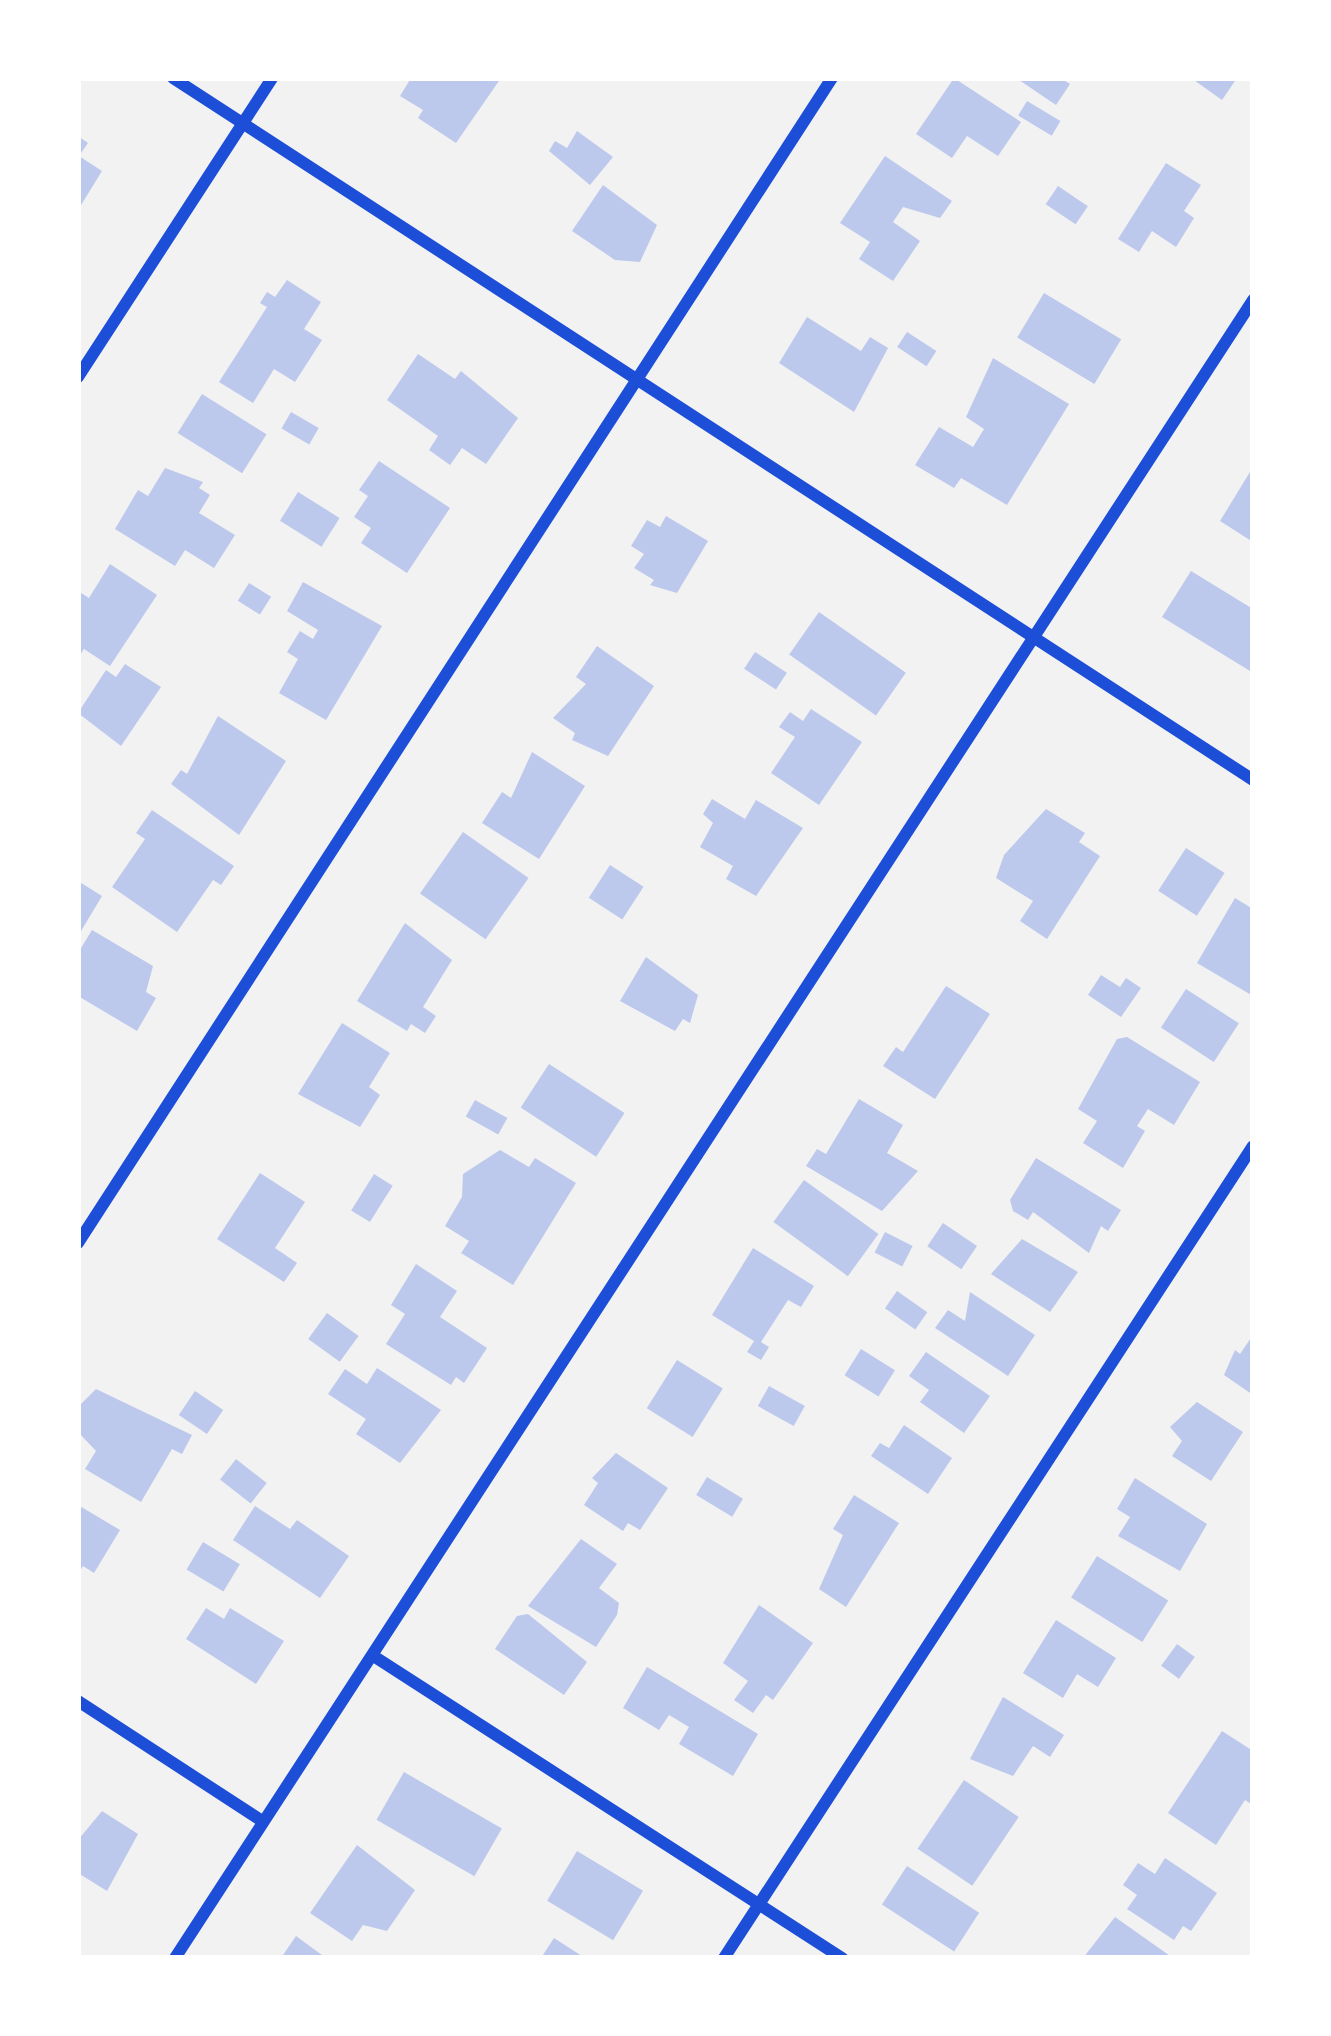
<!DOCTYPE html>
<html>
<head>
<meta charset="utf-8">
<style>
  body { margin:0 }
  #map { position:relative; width:1331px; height:2036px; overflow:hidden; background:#f2f2f2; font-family:"Roboto Condensed",sans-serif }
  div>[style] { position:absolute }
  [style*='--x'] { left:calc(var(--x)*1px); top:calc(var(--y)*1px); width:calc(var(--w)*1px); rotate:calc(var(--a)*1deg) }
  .building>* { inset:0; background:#bdc9ec; transform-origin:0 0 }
  .minor>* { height:12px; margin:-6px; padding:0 6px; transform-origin:6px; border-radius:6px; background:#1d4ed8 }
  span { translate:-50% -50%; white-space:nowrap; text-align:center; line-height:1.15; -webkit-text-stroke:12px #fff; paint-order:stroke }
  .frame { position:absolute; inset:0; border:81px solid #fff; pointer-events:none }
</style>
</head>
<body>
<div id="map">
  <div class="building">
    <div style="clip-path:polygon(411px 78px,501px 78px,456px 143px,418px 118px,423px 110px,400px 96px)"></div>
    <div style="clip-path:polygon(954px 78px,1021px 122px,998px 156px,967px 136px,952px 158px,916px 134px)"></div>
    <div style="clip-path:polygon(1016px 78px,1061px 78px,1070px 84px,1056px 105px)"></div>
    <div style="clip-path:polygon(1191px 78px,1237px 78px,1222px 100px)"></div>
    <div style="left:1027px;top:101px;width:39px;height:17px;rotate:31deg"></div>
    <div style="clip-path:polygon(577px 131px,613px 157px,590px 185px,549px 151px,555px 141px,567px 148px)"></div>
    <div style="clip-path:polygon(78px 136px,88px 143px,79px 156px,102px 171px,78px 210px)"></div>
    <div style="clip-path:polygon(885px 156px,952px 201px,940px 218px,903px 207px,893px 222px,920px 241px,893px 281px,859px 259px,870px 242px,840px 223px)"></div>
    <div style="clip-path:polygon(1166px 163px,1201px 185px,1184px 211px,1194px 218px,1176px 247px,1152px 231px,1139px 252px,1118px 239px)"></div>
    <div style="clip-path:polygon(603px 185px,657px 225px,640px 262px,615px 260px,572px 231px)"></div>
    <div style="left:1058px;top:186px;width:36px;height:22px;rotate:34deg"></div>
    <div style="clip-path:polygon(287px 280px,321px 302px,304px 329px,322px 340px,295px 382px,274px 369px,253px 403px,219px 382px,267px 307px,260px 303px,267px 292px,275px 297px)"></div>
    <div style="left:1044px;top:293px;width:90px;height:52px;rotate:31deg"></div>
    <div style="clip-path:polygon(807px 317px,861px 351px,870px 337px,888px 348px,854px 412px,779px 363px)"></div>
    <div style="left:907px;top:332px;width:35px;height:18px;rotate:33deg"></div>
    <div style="clip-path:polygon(418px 354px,455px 379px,461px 371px,518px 418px,486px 464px,462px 448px,450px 465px,429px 450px,438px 436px,387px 400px)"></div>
    <div style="clip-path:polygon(993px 358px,1069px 404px,1007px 505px,961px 478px,954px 488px,915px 465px,939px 427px,973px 447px,984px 429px,966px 417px)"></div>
    <div style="left:202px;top:394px;width:76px;height:46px;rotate:32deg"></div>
    <div style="left:291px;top:412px;width:32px;height:19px;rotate:30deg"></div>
    <div style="clip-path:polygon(379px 461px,450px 508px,407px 573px,361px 543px,371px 528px,354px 517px,368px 496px,359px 490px)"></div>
    <div style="clip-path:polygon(1253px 467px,1253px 542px,1220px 521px)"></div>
    <div style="clip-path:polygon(165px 468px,203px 482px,199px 488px,210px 495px,199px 513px,235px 535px,214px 568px,185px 550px,175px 566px,115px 529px,138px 490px,148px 496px)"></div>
    <div style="left:298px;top:492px;width:49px;height:34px;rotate:32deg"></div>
    <div style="clip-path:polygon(666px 516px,708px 541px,677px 593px,650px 585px,654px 580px,634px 568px,644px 554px,631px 546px,647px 520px,660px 527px)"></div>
    <div style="clip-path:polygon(110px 564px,157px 595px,110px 666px,84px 649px,78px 658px,78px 591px,89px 598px)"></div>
    <div style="clip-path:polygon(1191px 571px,1253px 609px,1250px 671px,1162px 617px)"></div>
    <div style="clip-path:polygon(303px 582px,382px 626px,326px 720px,279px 693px,298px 659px,287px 652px,300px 631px,313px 639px,318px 630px,287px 611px)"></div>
    <div style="left:249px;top:583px;width:26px;height:21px;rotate:32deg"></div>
    <div style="left:819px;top:612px;width:106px;height:52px;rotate:35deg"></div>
    <div style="clip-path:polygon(597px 646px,654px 686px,608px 756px,572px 740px,575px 733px,553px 718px,586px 684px,576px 677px)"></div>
    <div style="left:755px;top:652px;width:38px;height:20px;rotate:33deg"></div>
    <div style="clip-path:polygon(125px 664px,161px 687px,121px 746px,78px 713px,106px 670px,116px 677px)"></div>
    <div style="clip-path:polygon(811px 709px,862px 742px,819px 805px,771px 773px,795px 737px,779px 727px,790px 712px,803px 721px)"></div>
    <div style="clip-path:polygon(218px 716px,286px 761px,239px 835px,171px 784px,181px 770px,187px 774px)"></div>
    <div style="clip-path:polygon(532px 752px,585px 786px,539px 859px,482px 823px,502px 792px,511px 798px)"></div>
    <div style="clip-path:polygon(712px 799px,745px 819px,756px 800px,803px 828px,756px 896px,726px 879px,733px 866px,700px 847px,713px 823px,703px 814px)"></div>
    <div style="clip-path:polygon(1046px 809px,1085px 833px,1079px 842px,1100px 856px,1047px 939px,1020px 921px,1033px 901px,996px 878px,1004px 855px)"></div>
    <div style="clip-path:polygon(152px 810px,234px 866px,221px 885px,213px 880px,177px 932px,112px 887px,145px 839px,136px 833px)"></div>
    <div style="left:463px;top:832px;width:80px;height:75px;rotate:35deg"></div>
    <div style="left:1186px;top:848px;width:46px;height:51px;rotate:33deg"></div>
    <div style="left:610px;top:865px;width:40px;height:39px;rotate:33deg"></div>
    <div style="clip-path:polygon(78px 881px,102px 896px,78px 936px)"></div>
    <div style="clip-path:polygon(1235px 898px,1253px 909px,1253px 996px,1197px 963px)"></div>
    <div style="clip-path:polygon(405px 923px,452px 960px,423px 1007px,436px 1016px,425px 1033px,411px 1024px,407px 1031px,357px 1001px)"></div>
    <div style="clip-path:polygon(92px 930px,153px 966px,146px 992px,156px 998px,137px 1031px,78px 996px,78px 953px)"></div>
    <div style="clip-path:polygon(646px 957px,698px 995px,690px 1023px,683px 1019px,675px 1031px,620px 1001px)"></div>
    <div style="clip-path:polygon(1101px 975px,1120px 987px,1126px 978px,1141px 988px,1121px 1017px,1088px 995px)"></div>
    <div style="clip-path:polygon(946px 986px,990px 1014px,935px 1099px,883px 1066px,896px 1047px,903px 1052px)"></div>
    <div style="left:1186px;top:989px;width:63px;height:46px;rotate:33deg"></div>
    <div style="clip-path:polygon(342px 1023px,390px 1053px,369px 1087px,380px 1095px,360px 1127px,298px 1094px)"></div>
    <div style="clip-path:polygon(1127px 1037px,1200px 1082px,1174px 1125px,1148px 1109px,1137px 1126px,1145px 1131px,1123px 1168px,1083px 1143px,1097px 1121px,1078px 1109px,1117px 1039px)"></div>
    <div style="left:549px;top:1064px;width:90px;height:52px;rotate:33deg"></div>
    <div style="clip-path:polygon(859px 1099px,903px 1125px,887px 1153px,918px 1171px,882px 1211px,806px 1166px,817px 1149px,826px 1154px)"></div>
    <div style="left:475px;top:1100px;width:37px;height:19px;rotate:29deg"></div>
    <div style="clip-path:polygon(500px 1150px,529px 1167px,535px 1158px,576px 1183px,513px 1285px,461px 1253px,469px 1241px,445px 1226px,462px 1197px,463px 1174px)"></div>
    <div style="clip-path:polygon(1036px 1158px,1121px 1210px,1108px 1231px,1101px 1226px,1089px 1253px,1033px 1212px,1028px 1220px,1013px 1211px,1010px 1200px)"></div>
    <div style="clip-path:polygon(260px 1173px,305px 1202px,275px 1248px,297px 1263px,284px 1282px,217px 1239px)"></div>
    <div style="left:374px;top:1174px;width:22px;height:43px;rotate:32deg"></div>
    <div style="left:804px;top:1180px;width:92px;height:52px;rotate:36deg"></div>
    <div style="left:943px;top:1223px;width:41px;height:28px;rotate:34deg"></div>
    <div style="left:885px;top:1232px;width:31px;height:23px;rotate:27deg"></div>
    <div style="clip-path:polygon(1022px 1239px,1078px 1272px,1050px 1312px,991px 1274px)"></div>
    <div style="clip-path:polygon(753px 1248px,814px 1286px,801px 1307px,788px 1300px,761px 1342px,769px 1347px,761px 1360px,747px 1352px,754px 1341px,712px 1315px)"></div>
    <div style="clip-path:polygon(416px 1264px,457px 1291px,440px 1317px,487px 1348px,464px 1383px,456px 1377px,451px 1385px,386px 1344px,405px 1314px,391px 1305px)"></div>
    <div style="left:897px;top:1291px;width:37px;height:21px;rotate:35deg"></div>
    <div style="clip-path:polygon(970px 1292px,1035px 1335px,1008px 1376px,935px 1328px,948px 1310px,965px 1321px)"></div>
    <div style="left:327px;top:1313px;width:39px;height:32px;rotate:36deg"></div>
    <div style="clip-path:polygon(1253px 1335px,1253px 1395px,1224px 1375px,1235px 1350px,1240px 1354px)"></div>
    <div style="left:861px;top:1349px;width:40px;height:31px;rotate:32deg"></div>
    <div style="clip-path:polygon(926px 1352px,990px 1396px,964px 1433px,920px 1402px,929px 1390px,909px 1376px)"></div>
    <div style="left:677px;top:1360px;width:54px;height:57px;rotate:32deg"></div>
    <div style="clip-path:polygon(377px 1368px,441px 1410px,400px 1463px,356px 1434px,366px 1419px,328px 1394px,345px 1369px,367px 1384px)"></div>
    <div style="left:769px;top:1386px;width:41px;height:23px;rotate:29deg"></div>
    <div style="clip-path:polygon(96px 1389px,192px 1435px,182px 1454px,172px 1449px,141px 1502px,85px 1469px,96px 1451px,78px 1432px,78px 1407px)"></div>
    <div style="left:195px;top:1391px;width:34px;height:29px;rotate:34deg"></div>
    <div style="clip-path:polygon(1197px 1402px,1243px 1432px,1211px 1481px,1172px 1456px,1182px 1441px,1170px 1427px)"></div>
    <div style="clip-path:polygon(904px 1425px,952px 1458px,928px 1494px,871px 1456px,880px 1443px,889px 1448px)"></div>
    <div style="clip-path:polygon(616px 1453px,668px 1488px,640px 1530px,628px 1523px,623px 1531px,584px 1505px,598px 1483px,592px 1478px)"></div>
    <div style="left:236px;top:1459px;width:39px;height:26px;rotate:38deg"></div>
    <div style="left:707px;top:1477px;width:42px;height:21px;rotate:31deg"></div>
    <div style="clip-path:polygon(1135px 1478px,1207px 1524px,1180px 1571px,1118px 1536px,1130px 1517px,1117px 1509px)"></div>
    <div style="clip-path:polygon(854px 1495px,899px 1523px,846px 1607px,819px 1589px,843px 1535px,833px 1529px)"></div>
    <div style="clip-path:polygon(78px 1505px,120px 1530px,94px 1573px,83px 1566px,78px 1574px)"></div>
    <div style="clip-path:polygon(255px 1506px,290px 1529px,297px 1520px,349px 1556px,320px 1598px,233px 1540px)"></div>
    <div style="clip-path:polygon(581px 1539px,617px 1564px,599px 1588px,619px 1603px,617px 1615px,596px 1647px,528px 1606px)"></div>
    <div style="left:203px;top:1542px;width:43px;height:32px;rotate:31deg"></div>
    <div style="left:1097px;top:1556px;width:84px;height:49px;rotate:32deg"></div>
    <div style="clip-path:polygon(759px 1605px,813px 1643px,773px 1700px,766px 1695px,753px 1713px,734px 1700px,748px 1681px,723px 1663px)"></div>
    <div style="clip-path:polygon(206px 1608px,224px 1619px,230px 1608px,284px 1641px,256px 1684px,186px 1639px)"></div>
    <div style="clip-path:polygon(528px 1614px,587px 1662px,564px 1695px,495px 1649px,517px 1616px)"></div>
    <div style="clip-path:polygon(1056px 1620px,1116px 1658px,1098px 1687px,1077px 1674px,1063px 1698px,1023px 1673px)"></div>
    <div style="left:1177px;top:1644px;width:22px;height:27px;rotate:36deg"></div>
    <div style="clip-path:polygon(647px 1667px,758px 1734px,733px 1776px,679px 1744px,689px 1727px,669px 1715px,659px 1730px,623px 1708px)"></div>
    <div style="clip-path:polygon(1003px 1697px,1064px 1735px,1050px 1757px,1033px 1746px,1013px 1776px,970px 1759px)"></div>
    <div style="clip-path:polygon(1222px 1731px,1253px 1751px,1253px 1805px,1245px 1800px,1216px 1845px,1168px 1813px)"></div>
    <div style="left:404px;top:1772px;width:113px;height:55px;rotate:30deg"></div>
    <div style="left:964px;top:1780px;width:66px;height:83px;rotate:34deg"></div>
    <div style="clip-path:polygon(102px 1811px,138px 1834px,107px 1891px,78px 1873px,78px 1840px)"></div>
    <div style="clip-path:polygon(357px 1845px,415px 1890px,387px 1931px,363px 1925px,352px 1941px,310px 1913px)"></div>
    <div style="left:577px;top:1851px;width:77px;height:58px;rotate:31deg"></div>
    <div style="clip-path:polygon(1165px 1858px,1217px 1893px,1191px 1931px,1183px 1926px,1174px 1940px,1127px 1909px,1137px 1895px,1123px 1885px,1138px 1863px,1155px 1874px)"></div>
    <div style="left:907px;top:1866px;width:86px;height:46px;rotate:33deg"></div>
    <div style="clip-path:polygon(1115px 1917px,1173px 1958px,1083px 1958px)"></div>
    <div style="clip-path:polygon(296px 1936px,326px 1958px,281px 1958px)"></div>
    <div style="clip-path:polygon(554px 1938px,585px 1958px,541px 1958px)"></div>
  </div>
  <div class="minor">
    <div style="--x:173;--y:78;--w:1288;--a:33.02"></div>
    <div style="--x:78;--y:377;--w:356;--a:-57"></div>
    <div style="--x:78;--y:1243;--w:1388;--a:-57.09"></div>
    <div style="--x:375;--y:1657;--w:556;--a:32.8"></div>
    <div style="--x:78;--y:1701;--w:220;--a:33.1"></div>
    <div style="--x:175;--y:1958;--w:1978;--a:-56.97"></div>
    <div style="--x:724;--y:1958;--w:969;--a:-56.92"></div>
  </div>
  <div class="frame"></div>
</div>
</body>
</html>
